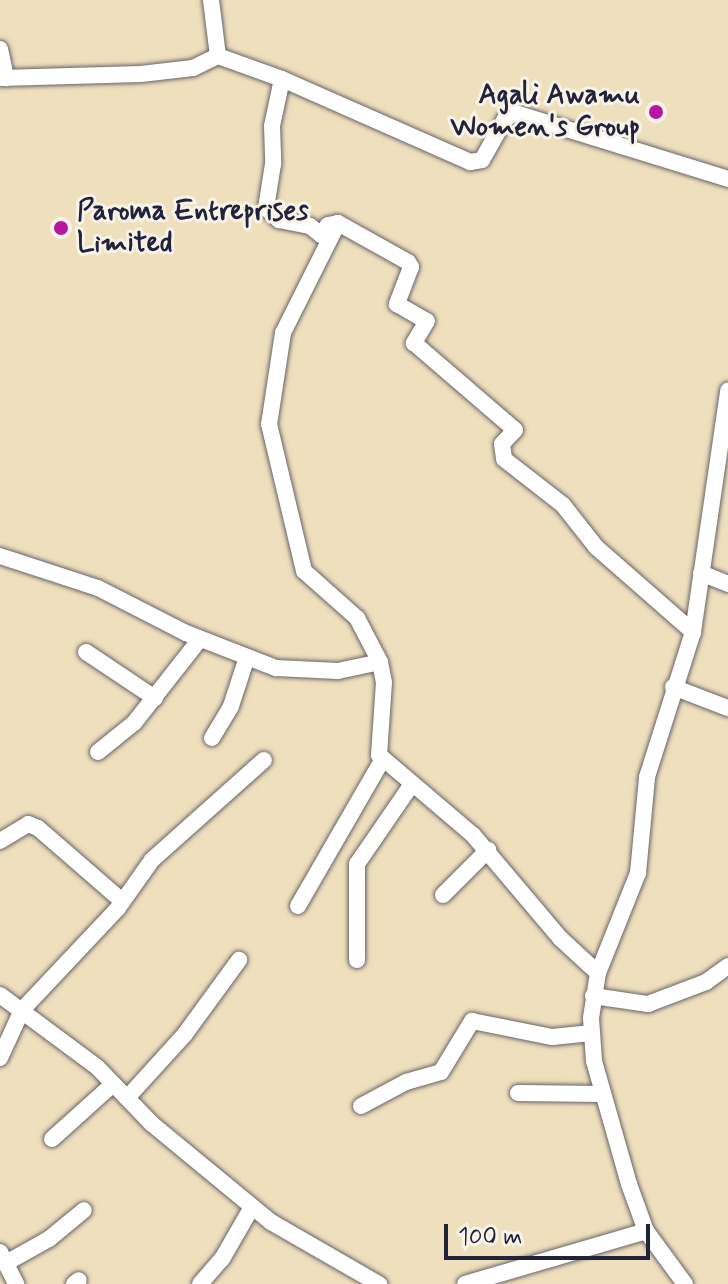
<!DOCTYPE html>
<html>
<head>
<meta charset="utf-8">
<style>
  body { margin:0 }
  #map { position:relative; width:728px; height:1284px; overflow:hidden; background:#eedfbd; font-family:Mynerve,sans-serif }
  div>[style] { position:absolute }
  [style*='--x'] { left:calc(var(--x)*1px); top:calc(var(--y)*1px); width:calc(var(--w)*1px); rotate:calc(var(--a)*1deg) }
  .roads { filter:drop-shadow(0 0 2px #696468) drop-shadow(0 0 2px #696468) }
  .minor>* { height:16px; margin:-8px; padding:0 8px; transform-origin:8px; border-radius:8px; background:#fff }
  .dots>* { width:22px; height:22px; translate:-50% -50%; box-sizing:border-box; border:4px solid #f7f3e8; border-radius:50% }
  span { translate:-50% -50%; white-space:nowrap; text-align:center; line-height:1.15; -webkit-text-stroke:6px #f7f3e8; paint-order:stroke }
  .poi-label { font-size:28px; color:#22223b; font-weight:700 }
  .right { translate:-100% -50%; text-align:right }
  .left { translate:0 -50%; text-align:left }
  .scale { position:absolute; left:444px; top:1224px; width:206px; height:36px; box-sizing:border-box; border:4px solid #22223b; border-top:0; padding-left:10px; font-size:24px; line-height:28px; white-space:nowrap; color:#22223b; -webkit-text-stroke:6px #f7f3e8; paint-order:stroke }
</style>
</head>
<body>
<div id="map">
  <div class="roads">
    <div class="minor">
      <div style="--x:211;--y:0;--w:56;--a:82.9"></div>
      <div style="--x:0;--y:49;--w:30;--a:78"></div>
      <div style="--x:218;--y:56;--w:68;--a:19.8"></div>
      <div style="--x:282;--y:79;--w:206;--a:23.8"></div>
      <div style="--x:470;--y:162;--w:12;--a:-9"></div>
      <div style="--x:482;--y:160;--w:47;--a:-60.7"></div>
      <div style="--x:505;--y:119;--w:12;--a:-31"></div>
      <div style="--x:515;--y:113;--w:223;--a:17.2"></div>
      <div style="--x:0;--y:78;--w:141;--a:-1.6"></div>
      <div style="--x:141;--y:74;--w:52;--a:-6.6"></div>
      <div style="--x:193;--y:68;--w:28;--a:-26"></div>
      <div style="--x:282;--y:79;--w:48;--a:102"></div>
      <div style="--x:272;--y:126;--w:38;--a:88"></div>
      <div style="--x:273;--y:164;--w:45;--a:99"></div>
      <div style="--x:266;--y:208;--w:18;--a:43"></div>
      <div style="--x:279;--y:220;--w:32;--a:11"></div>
      <div style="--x:310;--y:226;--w:14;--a:39"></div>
      <div style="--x:321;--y:235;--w:12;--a:-55"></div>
      <div style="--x:328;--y:225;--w:10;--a:-11"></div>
      <div style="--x:338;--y:223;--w:123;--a:116.6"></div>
      <div style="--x:283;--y:333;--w:92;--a:98.7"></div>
      <div style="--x:269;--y:424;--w:151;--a:76.6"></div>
      <div style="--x:304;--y:571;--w:71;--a:41.6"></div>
      <div style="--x:357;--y:618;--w:50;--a:62.4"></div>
      <div style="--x:380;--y:662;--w:20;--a:79"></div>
      <div style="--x:384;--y:682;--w:73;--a:93.9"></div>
      <div style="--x:379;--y:755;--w:123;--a:40.4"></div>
      <div style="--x:473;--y:835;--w:136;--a:49.8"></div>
      <div style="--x:561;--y:939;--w:50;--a:42.6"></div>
      <div style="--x:338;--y:223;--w:80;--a:29.1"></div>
      <div style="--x:408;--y:262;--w:6;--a:59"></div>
      <div style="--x:411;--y:267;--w:40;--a:111"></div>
      <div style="--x:397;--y:304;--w:34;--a:30"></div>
      <div style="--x:427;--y:321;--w:26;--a:121"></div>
      <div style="--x:414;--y:343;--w:133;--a:40.7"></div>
      <div style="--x:515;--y:430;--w:19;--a:133"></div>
      <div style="--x:502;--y:444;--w:15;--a:82"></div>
      <div style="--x:504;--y:459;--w:75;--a:37.9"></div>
      <div style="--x:563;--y:505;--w:53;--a:51.8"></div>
      <div style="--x:596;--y:547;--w:129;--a:41.2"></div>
      <div style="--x:0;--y:556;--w:103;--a:18.1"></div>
      <div style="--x:98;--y:588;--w:99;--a:27.1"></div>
      <div style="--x:186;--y:633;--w:97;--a:21.3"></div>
      <div style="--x:276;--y:668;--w:62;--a:2.8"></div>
      <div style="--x:338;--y:671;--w:43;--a:-12.1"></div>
      <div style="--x:701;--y:573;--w:29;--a:22"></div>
      <div style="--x:86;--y:652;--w:83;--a:33.7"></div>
      <div style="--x:673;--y:687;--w:59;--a:20.9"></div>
      <div style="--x:212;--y:738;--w:37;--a:-59"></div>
      <div style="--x:231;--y:706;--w:48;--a:-71.9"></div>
      <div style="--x:98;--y:752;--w:46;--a:-38.9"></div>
      <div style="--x:134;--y:723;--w:107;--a:-51.8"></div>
      <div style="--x:0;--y:841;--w:33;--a:-31"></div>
      <div style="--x:28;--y:824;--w:11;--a:22"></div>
      <div style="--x:38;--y:828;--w:111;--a:41"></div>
      <div style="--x:443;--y:895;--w:64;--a:-45"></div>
      <div style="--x:298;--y:906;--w:170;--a:-60"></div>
      <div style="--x:357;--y:960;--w:96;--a:-90"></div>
      <div style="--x:357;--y:864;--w:97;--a:-55.5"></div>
      <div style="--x:0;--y:995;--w:121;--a:36.6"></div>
      <div style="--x:97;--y:1067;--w:79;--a:46"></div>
      <div style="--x:152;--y:1124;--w:154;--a:39.5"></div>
      <div style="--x:271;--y:1222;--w:125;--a:29.9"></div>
      <div style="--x:593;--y:996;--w:56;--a:8.3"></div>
      <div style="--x:648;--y:1004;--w:62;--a:-20.8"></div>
      <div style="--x:706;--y:982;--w:27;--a:-36"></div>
      <div style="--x:0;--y:1058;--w:53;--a:-65.4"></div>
      <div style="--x:22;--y:1010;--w:140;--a:-46.7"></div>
      <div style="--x:118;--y:908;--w:59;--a:-54.7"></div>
      <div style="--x:152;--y:860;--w:150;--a:-41.8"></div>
      <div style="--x:518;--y:1093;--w:84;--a:0.7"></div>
      <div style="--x:127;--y:1098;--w:86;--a:-47.8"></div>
      <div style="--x:185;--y:1034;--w:92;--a:-53.9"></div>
      <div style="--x:361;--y:1106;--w:51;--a:-28.1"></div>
      <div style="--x:406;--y:1082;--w:36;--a:-16"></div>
      <div style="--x:441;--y:1072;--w:60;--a:-58.7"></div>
      <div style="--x:472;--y:1021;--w:82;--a:11.3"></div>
      <div style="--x:552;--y:1037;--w:40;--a:-5.7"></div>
      <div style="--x:52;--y:1139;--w:82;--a:-42"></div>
      <div style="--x:0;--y:1252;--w:36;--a:63"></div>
      <div style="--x:6;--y:1263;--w:49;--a:-29.2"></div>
      <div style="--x:49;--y:1239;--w:45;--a:-39.6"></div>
      <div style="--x:74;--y:1284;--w:6;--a:-39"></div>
      <div style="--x:200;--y:1284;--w:33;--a:-49"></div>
      <div style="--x:222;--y:1259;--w:60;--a:-60"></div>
      <div style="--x:465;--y:1284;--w:189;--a:-16.3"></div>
      <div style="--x:685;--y:1284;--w:66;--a:-126.3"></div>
      <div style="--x:646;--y:1231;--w:50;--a:-109.9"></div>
      <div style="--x:629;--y:1184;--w:128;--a:-105.9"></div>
      <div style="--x:594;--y:1061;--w:43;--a:-94"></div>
      <div style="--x:591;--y:1018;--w:46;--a:-81.2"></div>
      <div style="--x:598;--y:973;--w:108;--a:-68.2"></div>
      <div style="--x:638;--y:873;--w:96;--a:-84.6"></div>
      <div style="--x:647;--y:777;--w:152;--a:-72.4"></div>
      <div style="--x:693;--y:632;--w:244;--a:-81.7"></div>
    </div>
  </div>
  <div class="dots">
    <div style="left:656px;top:112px;background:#b5179e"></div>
    <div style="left:61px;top:228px;background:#b5179e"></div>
  </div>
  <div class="poi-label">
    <span class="right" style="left:640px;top:112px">Agali Awamu<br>Women's Group</span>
    <span class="left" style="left:77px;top:228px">Paroma Entreprises<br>Limited</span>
  </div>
  <div class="scale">100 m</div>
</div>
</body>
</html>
